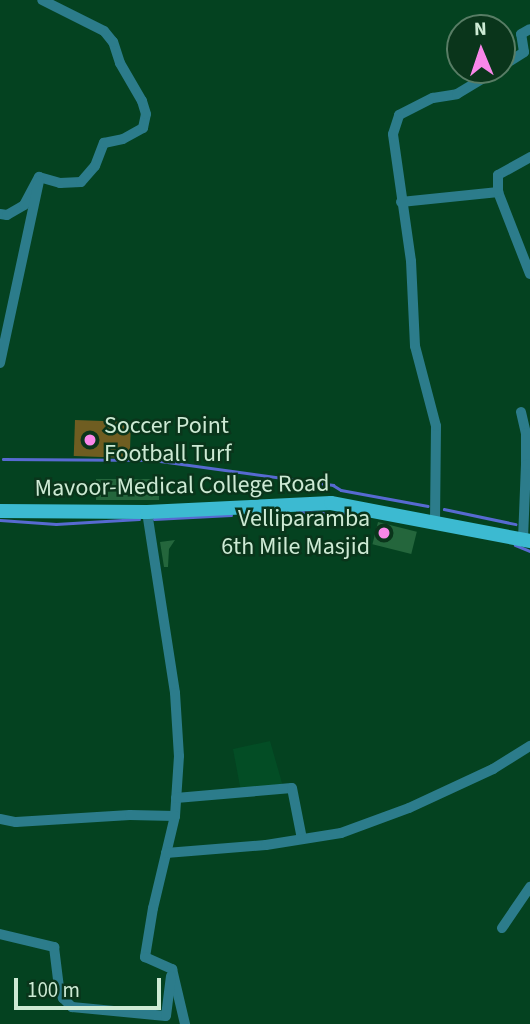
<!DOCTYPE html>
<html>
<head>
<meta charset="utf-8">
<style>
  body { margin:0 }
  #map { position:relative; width:530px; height:1024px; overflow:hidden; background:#044220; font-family:"Source Sans 3",sans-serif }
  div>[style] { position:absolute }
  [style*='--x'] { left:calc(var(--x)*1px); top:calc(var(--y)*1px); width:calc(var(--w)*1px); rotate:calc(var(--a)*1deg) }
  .built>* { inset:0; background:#034d25 }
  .green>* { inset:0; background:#6f5d21; transform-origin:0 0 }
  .stream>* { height:2.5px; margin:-1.25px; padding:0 1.25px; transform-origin:1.25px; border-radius:1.25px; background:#576ad1 }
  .building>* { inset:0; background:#24663c; transform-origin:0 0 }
  .minor>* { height:10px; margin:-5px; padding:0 5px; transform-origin:5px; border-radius:5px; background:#2c7c8b }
  .major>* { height:14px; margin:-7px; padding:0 7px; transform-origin:7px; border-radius:7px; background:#3cbad1 }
  .dots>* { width:19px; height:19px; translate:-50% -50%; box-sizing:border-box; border:4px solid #0a351b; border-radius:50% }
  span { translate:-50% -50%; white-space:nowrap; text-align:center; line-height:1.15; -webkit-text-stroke:5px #0a351b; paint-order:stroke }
  .poi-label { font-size:24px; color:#cdead4 }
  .left { translate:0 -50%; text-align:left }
  .right { translate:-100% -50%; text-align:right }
  .street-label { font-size:24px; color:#cdead4 }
  .north { position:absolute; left:446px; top:14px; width:70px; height:70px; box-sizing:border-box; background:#0a351b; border:2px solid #587d65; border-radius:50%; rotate:358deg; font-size:19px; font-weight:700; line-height:28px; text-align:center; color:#cdead4 }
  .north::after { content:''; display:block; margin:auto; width:24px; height:32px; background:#f987e9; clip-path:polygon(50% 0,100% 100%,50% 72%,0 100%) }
  .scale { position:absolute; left:14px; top:978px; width:147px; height:32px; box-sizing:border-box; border:4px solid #cdead4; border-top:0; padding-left:9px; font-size:21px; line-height:24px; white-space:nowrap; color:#cdead4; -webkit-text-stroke:5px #0a351b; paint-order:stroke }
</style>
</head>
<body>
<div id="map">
  <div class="built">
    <div style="clip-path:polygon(270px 741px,284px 790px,242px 797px,233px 749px)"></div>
  </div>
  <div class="green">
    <div style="left:75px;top:420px;width:56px;height:36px;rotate:2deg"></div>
  </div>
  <div class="stream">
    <div style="--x:3;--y:459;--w:150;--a:0.4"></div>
    <div style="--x:153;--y:460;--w:182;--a:7.9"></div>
    <div style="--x:333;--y:485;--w:9;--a:32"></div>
    <div style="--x:341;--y:490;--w:88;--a:10.4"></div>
    <div style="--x:444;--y:509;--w:73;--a:11.9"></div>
    <div style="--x:298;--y:512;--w:52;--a:2.2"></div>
    <div style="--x:154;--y:519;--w:77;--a:-3"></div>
    <div style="--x:0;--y:520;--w:56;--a:4.1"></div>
    <div style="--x:56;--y:524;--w:83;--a:-3.4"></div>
    <div style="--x:515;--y:545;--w:16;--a:22"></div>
  </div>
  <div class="building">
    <div style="left:96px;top:479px;width:63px;height:21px"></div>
    <div style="left:378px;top:522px;width:40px;height:23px;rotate:14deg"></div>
    <div style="clip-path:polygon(175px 540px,169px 549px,168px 567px,164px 567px,160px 542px)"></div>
  </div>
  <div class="minor">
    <div style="--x:502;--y:66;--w:26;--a:-32"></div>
    <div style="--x:524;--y:52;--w:18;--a:-99"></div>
    <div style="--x:521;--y:34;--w:10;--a:-29"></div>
    <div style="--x:498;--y:192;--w:88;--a:68.7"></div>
    <div style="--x:401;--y:202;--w:98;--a:-5.9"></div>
    <div style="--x:498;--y:192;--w:17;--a:-90"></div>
    <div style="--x:498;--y:175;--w:37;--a:-29"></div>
    <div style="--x:0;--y:214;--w:7;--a:8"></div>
    <div style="--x:7;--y:215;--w:20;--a:-30"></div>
    <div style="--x:24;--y:205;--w:32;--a:-62"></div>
    <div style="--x:39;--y:177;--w:22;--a:16"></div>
    <div style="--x:60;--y:183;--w:21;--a:-3"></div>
    <div style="--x:81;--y:182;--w:21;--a:-49"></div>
    <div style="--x:95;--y:166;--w:25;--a:-69"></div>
    <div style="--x:104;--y:143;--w:19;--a:-12"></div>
    <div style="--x:123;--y:139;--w:23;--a:-29"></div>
    <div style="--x:143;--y:128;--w:14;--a:-78"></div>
    <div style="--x:146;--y:114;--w:14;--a:-107"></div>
    <div style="--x:142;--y:101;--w:44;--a:-120.1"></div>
    <div style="--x:120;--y:63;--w:22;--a:-108"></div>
    <div style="--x:113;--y:42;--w:14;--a:-129"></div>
    <div style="--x:104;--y:31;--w:69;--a:-153.4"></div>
    <div style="--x:0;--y:363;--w:186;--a:-77.9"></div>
    <div style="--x:521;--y:412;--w:22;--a:77"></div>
    <div style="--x:526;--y:433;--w:32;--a:90"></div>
    <div style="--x:147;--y:512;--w:183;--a:81.2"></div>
    <div style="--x:175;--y:693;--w:63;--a:86.4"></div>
    <div style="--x:179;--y:756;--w:60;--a:93.8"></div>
    <div style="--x:175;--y:816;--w:95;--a:103.4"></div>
    <div style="--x:153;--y:908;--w:50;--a:99.3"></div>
    <div style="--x:145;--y:957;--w:30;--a:24"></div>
    <div style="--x:172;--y:969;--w:57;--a:76.7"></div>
    <div style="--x:435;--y:522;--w:96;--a:-89.4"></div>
    <div style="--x:436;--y:426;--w:83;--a:-104.7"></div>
    <div style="--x:415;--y:346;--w:85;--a:-92.7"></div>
    <div style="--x:411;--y:261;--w:128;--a:-98.1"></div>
    <div style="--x:393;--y:134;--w:20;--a:-72"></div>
    <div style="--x:399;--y:115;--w:38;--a:-27"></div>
    <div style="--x:433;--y:98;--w:24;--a:-9"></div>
    <div style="--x:457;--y:94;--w:47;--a:-31"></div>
    <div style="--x:523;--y:539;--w:74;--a:-87.7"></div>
    <div style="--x:526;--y:465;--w:4;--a:-14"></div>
    <div style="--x:176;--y:798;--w:116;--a:-4.9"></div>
    <div style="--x:292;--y:788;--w:52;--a:78.9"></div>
    <div style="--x:0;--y:819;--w:16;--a:11"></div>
    <div style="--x:16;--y:822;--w:114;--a:-3.5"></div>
    <div style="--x:130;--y:815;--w:45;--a:1.3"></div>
    <div style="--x:166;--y:853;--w:100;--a:-4.6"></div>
    <div style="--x:266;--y:845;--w:76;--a:-9.1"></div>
    <div style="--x:341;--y:833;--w:72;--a:-20.2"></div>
    <div style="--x:409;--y:808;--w:93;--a:-24.9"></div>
    <div style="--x:493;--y:769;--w:44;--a:-31.9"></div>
    <div style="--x:502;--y:928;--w:50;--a:-55.7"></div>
    <div style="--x:0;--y:934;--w:56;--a:13.5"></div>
    <div style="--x:54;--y:947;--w:39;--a:83"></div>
    <div style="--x:59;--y:986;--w:13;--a:72"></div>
    <div style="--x:63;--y:998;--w:13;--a:45"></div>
    <div style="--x:72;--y:1007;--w:94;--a:5.5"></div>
    <div style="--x:166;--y:1016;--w:40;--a:-82.9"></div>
  </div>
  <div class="major">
    <div style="--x:0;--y:511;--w:147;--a:0.4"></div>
    <div style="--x:147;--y:512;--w:184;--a:-2.8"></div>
    <div style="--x:331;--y:503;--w:203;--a:10.8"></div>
  </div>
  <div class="dots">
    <div style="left:90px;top:440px;background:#f987e9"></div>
    <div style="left:384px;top:533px;background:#f987e9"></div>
  </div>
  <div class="poi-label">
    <span class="left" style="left:104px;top:440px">Soccer Point<br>Football Turf</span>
    <span class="right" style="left:370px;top:533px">Velliparamba<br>6th Mile Masjid</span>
  </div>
  <div class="street-label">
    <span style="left:182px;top:486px;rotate:-1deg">Mavoor-Medical College Road</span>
  </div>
  <div class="north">N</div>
  <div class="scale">100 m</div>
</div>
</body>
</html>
